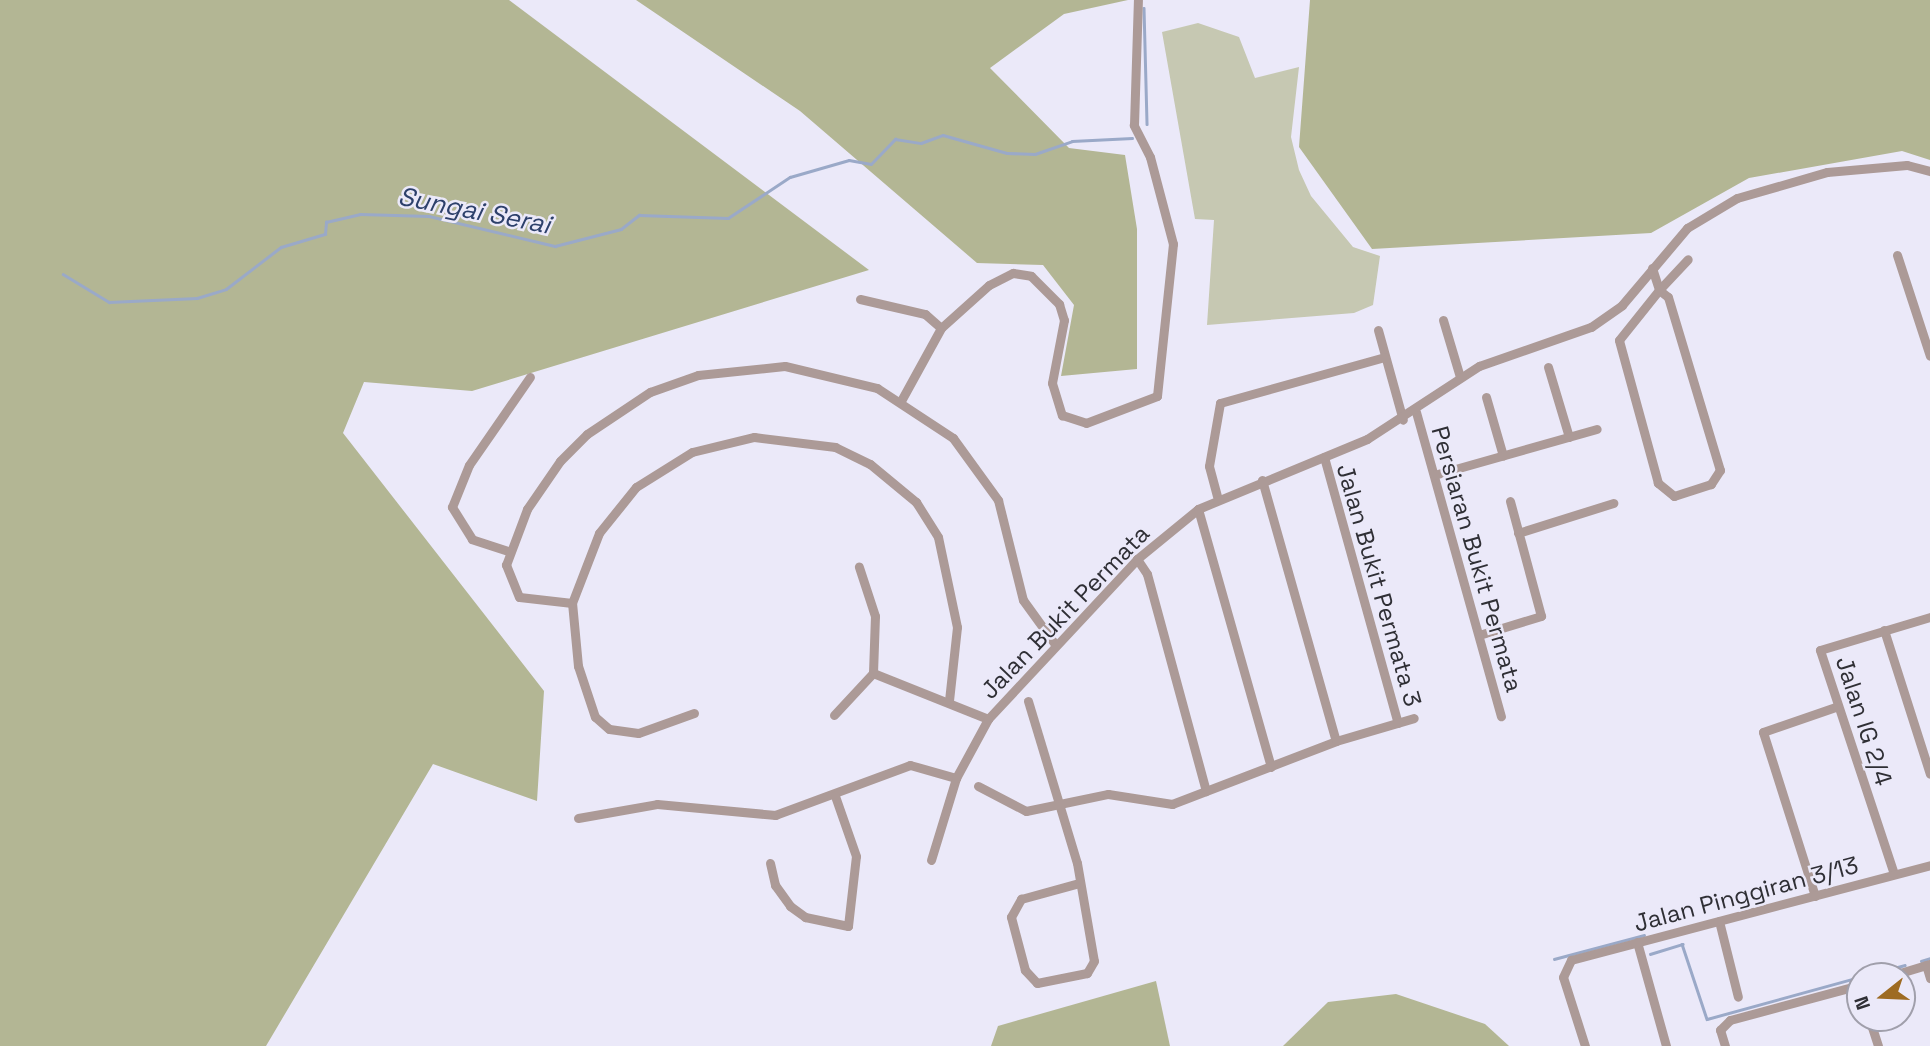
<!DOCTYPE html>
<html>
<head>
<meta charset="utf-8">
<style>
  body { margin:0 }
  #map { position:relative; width:1930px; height:1046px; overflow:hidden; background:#ebe9f9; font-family:"Space Grotesk",sans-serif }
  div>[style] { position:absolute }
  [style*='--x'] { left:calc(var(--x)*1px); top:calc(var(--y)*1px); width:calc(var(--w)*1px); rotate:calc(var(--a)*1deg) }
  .green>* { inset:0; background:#c6c8b2 }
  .forest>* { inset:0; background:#b3b694 }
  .stream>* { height:2.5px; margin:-1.25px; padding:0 1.25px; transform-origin:1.25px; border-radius:1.25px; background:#9aa9c8 }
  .street>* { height:9px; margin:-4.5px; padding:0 4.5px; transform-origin:4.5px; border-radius:4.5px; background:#ac9a97 }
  span { translate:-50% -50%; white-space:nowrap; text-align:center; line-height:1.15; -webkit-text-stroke:5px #ebe9f9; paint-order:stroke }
  .street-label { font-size:24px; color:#2f2f35 }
  .water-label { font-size:26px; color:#2d406b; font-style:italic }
  .north { position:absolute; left:1846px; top:962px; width:70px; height:70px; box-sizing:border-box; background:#ebe9f9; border:2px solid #a09fab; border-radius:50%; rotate:252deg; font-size:19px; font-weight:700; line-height:28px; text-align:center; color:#2f2f35 }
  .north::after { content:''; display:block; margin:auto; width:24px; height:32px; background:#9e6b22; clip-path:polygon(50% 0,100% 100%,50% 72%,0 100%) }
</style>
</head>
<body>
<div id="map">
  <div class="green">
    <div style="clip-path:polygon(1198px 23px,1239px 37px,1255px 78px,1299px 67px,1291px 137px,1299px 170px,1311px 196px,1353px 247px,1380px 256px,1373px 305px,1354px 313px,1207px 325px,1214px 220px,1195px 219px,1162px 32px)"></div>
  </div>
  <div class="forest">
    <div style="clip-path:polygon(0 0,509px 0,869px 270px,472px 391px,364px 382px,343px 433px,544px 691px,537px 801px,433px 764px,266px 1046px,0 1046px)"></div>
    <div style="clip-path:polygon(636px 0,1128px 0,1064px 14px,990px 68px,1069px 148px,1125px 155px,1137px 229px,1137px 369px,1061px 376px,1074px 305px,1043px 265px,977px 263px,800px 111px)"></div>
    <div style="clip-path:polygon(1310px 0,1930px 0,1930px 160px,1902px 151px,1749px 178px,1651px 233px,1372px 249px,1299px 147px)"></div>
    <div style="clip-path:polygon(1156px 981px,1170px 1046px,991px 1046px,998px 1026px)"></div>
    <div style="clip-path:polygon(1396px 994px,1485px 1024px,1509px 1046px,1283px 1046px,1328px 1002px)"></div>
  </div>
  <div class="stream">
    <div style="--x:1144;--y:8;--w:116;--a:88.5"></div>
    <div style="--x:63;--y:274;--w:54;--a:31.3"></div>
    <div style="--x:109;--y:302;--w:88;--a:-2.6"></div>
    <div style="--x:197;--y:298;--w:30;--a:-17"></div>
    <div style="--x:226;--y:289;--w:69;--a:-37.4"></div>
    <div style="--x:281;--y:247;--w:46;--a:-16.5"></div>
    <div style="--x:325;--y:234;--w:12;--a:-85"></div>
    <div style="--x:326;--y:222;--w:35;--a:-13"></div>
    <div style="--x:360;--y:214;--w:69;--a:1.7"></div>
    <div style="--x:429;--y:216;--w:130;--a:13.4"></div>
    <div style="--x:555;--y:246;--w:68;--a:-14.4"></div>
    <div style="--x:621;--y:229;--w:23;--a:-38"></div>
    <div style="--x:639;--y:215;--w:89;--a:1.9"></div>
    <div style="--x:728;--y:218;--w:74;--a:-33.5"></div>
    <div style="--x:790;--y:177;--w:61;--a:-16.1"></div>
    <div style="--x:849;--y:160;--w:22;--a:10"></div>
    <div style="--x:871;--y:164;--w:35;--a:-46"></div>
    <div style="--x:895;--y:139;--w:26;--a:9"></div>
    <div style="--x:921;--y:143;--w:23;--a:-20"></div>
    <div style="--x:943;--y:135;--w:66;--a:15.7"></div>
    <div style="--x:1007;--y:153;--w:28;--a:2"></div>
    <div style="--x:1035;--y:154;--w:39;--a:-19"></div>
    <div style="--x:1072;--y:141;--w:60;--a:-2.9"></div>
    <div style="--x:1650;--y:954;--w:34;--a:-17"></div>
    <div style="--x:1682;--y:944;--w:79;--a:71.6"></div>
    <div style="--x:1707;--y:1019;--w:159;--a:-15.4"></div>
    <div style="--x:1554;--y:959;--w:93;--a:-14.9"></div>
    <div style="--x:1921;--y:961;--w:9;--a:-18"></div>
    <div style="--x:1865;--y:976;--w:41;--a:-15.4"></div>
  </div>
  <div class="street">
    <div style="--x:1897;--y:255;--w:106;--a:71.9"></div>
    <div style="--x:1652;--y:268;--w:23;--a:72"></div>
    <div style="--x:1659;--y:290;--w:11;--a:38"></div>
    <div style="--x:1668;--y:297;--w:181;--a:73.3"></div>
    <div style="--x:1720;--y:470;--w:17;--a:123"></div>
    <div style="--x:1711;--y:484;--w:39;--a:162"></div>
    <div style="--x:1674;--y:496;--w:21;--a:-141"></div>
    <div style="--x:1658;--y:483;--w:148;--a:-105.3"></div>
    <div style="--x:1619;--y:340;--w:64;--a:-51.3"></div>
    <div style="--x:1659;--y:290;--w:42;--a:-46.9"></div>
    <div style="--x:860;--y:299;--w:67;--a:13"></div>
    <div style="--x:925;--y:314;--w:21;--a:41"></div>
    <div style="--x:1443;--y:320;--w:59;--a:73.4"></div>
    <div style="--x:1378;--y:330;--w:93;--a:74.5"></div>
    <div style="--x:1548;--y:367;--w:73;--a:73.3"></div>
    <div style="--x:1486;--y:397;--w:61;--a:73.9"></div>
    <div style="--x:902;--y:399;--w:81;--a:-61.2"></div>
    <div style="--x:941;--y:328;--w:64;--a:-41.9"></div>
    <div style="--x:989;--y:285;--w:27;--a:-27"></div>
    <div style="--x:1013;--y:273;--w:18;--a:9"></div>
    <div style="--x:1031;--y:276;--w:40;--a:45"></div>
    <div style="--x:1059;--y:304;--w:17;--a:73"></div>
    <div style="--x:1064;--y:320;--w:64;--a:100.8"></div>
    <div style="--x:1052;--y:383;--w:34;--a:73"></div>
    <div style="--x:1062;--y:415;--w:25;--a:18"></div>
    <div style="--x:1086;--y:423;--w:76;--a:-20.8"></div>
    <div style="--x:1157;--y:396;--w:153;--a:-84"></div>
    <div style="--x:1173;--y:244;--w:90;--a:-104.8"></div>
    <div style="--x:1150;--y:157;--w:36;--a:-117"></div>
    <div style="--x:1134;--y:125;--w:125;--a:-88.2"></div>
    <div style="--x:1416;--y:412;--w:316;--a:74.4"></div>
    <div style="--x:1324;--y:457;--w:276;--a:74.5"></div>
    <div style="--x:1434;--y:475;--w:169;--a:-15.8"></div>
    <div style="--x:1262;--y:480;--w:271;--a:74.2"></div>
    <div style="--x:1217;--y:496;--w:31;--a:-105"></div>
    <div style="--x:1209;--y:466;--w:64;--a:-80.1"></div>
    <div style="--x:1220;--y:403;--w:171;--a:-15.6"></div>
    <div style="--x:1198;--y:509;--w:268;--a:74.2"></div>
    <div style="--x:1518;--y:533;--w:100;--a:-17.5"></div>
    <div style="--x:508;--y:551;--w:38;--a:-162"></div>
    <div style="--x:472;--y:539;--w:38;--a:-122"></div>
    <div style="--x:452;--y:507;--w:45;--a:-68"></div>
    <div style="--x:469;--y:465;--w:107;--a:-55.3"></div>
    <div style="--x:1137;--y:559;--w:18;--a:56"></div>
    <div style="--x:1147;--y:574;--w:225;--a:74.8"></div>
    <div style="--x:572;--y:603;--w:53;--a:-173.5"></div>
    <div style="--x:519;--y:597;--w:35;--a:-112"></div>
    <div style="--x:506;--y:565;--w:60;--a:-69.4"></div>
    <div style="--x:527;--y:509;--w:58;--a:-55.5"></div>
    <div style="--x:560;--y:461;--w:38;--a:-45"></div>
    <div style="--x:587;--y:434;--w:76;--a:-33.7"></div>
    <div style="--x:650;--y:392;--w:51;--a:-19.5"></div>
    <div style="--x:698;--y:375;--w:87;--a:-5.9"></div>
    <div style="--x:785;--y:366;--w:95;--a:13.4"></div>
    <div style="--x:877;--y:388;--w:91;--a:33.3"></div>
    <div style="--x:953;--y:438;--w:77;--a:54"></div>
    <div style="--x:998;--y:500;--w:103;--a:76"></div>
    <div style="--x:1023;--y:600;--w:53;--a:54.2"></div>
    <div style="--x:1884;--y:630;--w:151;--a:72.3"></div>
    <div style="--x:1479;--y:635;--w:65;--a:-17"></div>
    <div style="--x:1541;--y:616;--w:119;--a:-105.1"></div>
    <div style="--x:873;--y:673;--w:124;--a:21.8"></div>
    <div style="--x:1028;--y:701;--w:169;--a:73.2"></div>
    <div style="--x:1077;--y:863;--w:99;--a:80.2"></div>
    <div style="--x:1094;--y:961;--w:14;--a:120"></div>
    <div style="--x:1087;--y:973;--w:51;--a:168.7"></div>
    <div style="--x:1037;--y:983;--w:18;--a:-133"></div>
    <div style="--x:1025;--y:970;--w:55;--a:-104.8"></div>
    <div style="--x:1011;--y:917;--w:21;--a:-61"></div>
    <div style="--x:1021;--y:899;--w:57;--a:-15.3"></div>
    <div style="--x:694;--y:713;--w:59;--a:160.3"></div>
    <div style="--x:638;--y:733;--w:29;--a:-172"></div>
    <div style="--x:609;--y:729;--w:18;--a:-139"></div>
    <div style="--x:595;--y:717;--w:54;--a:-108.4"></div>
    <div style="--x:578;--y:666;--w:63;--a:-95.4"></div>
    <div style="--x:572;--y:603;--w:75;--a:-68.9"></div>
    <div style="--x:599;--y:533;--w:59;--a:-51.2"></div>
    <div style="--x:636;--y:487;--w:66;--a:-32"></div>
    <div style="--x:692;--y:452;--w:64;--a:-13.6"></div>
    <div style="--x:754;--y:437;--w:82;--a:7"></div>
    <div style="--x:835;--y:447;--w:39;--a:26"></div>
    <div style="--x:870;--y:464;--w:60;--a:39.6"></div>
    <div style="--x:916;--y:502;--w:41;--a:57.8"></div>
    <div style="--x:938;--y:537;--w:92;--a:78.1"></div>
    <div style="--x:957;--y:627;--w:74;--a:96.2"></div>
    <div style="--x:834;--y:715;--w:57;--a:-47.1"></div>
    <div style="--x:873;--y:673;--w:57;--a:-88"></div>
    <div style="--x:875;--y:616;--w:52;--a:-108.1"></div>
    <div style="--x:978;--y:786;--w:54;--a:27.5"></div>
    <div style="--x:1026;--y:811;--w:84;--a:-11.7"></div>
    <div style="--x:1108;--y:794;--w:65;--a:8.9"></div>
    <div style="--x:1172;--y:804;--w:176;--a:-21"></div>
    <div style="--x:1336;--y:741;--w:81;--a:-16.4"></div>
    <div style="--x:578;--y:818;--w:80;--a:-10"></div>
    <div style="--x:657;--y:804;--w:119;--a:5.3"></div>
    <div style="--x:775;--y:815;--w:144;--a:-20.3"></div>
    <div style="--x:910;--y:765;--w:48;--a:15.8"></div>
    <div style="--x:931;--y:860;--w:86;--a:-73"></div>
    <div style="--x:956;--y:778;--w:67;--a:-61.5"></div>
    <div style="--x:988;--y:719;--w:219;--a:-47"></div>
    <div style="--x:1137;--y:559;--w:79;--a:-39.3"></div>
    <div style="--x:1198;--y:509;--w:183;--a:-22.5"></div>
    <div style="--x:1367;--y:439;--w:134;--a:-33.1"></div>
    <div style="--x:1479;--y:366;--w:119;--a:-19.2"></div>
    <div style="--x:1591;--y:327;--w:38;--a:-35"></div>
    <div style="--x:1622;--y:305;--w:101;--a:-49.8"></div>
    <div style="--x:1687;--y:228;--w:58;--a:-31"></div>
    <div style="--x:1737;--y:198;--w:94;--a:-16.1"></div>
    <div style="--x:1827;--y:172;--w:80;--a:-5"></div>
    <div style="--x:1907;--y:165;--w:24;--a:15"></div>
    <div style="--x:770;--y:863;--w:23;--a:77"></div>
    <div style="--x:775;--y:885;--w:26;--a:54"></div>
    <div style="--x:790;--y:906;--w:19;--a:36"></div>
    <div style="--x:805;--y:917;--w:44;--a:11.8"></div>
    <div style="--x:848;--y:926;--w:70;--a:-83.5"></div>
    <div style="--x:856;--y:856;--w:64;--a:-109.3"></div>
    <div style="--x:1894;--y:874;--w:236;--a:-108.3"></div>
    <div style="--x:1820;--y:650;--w:115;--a:-16.7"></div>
    <div style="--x:1815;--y:896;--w:172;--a:-107.6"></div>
    <div style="--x:1763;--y:732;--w:79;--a:-19.1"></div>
    <div style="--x:1719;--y:921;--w:78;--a:76"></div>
    <div style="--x:1637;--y:942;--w:108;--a:74.4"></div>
    <div style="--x:1926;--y:965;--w:14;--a:73"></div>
    <div style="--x:1890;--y:976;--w:42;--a:-16.7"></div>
    <div style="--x:1869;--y:1018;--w:29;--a:72"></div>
    <div style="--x:1585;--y:1046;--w:72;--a:-107.7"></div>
    <div style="--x:1563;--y:977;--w:19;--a:-65"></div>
    <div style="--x:1571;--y:960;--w:371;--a:-14.8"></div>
    <div style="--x:1725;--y:1046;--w:17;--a:-107"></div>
    <div style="--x:1720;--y:1030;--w:14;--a:-45"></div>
    <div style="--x:1730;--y:1020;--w:135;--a:-15.1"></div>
  </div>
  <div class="street-label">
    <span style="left:1477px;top:559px;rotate:74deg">Persiaran Bukit Permata</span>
    <span style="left:1379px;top:585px;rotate:74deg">Jalan Bukit Permata 3</span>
    <span style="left:1065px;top:612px;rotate:-46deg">Jalan Bukit Permata</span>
    <span style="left:1864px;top:721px;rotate:72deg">Jalan IG 2/4</span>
    <span style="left:1746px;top:894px;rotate:-15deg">Jalan Pinggiran 3/13</span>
  </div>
  <div class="water-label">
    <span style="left:474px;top:211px;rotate:11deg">Sungai Serai</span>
  </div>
  <div class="north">N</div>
</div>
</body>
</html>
